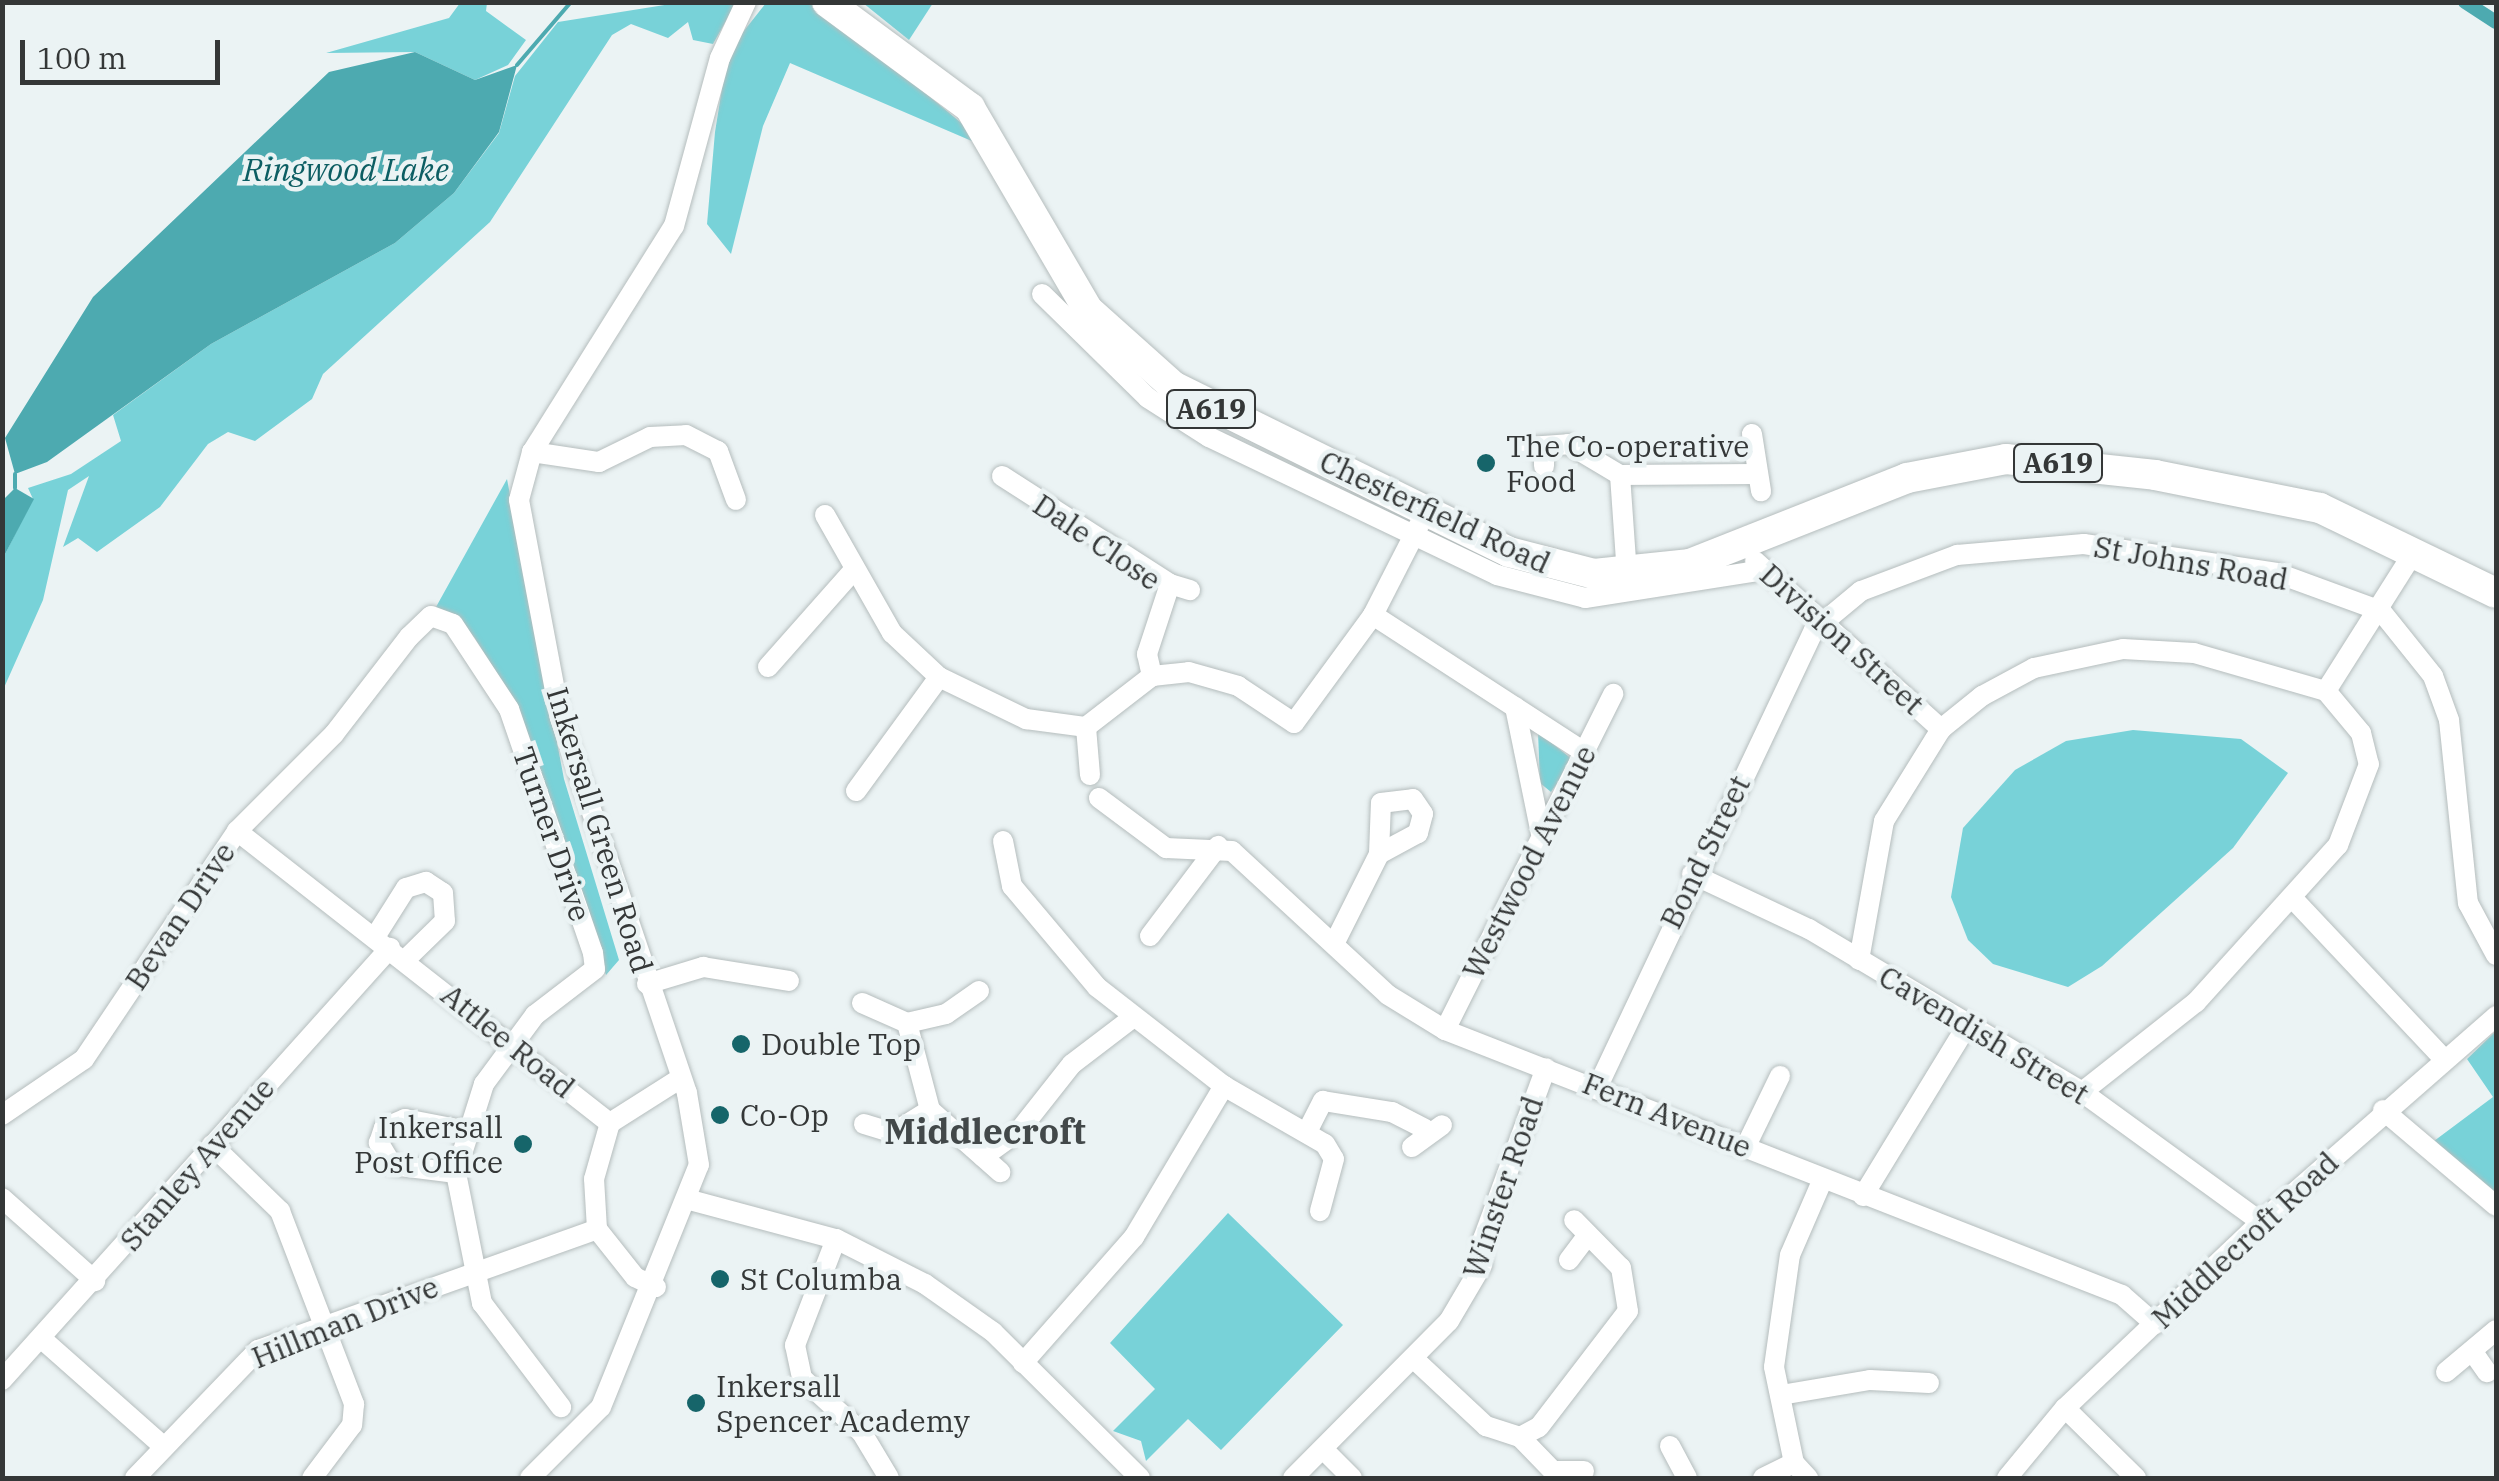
<!DOCTYPE html>
<html>
<head>
<meta charset="utf-8">
<style>
  body { margin:0 }
  #map { position:relative; width:2499px; height:1481px; overflow:hidden; background:#ebf3f4; font-family:"IBM Plex Serif",serif }
  div>[style] { position:absolute }
  [style*='--x'] { left:calc(var(--x)*1px); top:calc(var(--y)*1px); width:calc(var(--w)*1px); rotate:calc(var(--a)*1deg) }
  .green>* { inset:0; background:#78d2d8 }
  .water>* { inset:0; background:#4daab0 }
  .stream>* { height:4px; margin:-2px; padding:0 2px; transform-origin:2px; border-radius:2px; background:#4daab0 }
  .canal>* { height:14px; margin:-7px; padding:0 7px; transform-origin:7px; border-radius:7px; background:#4daab0 }
  .roads { filter:drop-shadow(0 0 2px #b5bdbd) drop-shadow(0 0 2px #b5bdbd) }
  .minor>* { height:20px; margin:-10px; padding:0 10px; transform-origin:10px; border-radius:10px; background:#fff }
  .highway>* { height:30px; margin:-15px; padding:0 15px; transform-origin:15px; border-radius:15px; background:#fff }
  .dots>* { width:28px; height:28px; translate:-50% -50%; box-sizing:border-box; border:5px solid #ebf3f4; border-radius:50% }
  span { translate:-50% -50%; white-space:nowrap; text-align:center; line-height:1.15; -webkit-text-stroke:9px #ebf3f4; paint-order:stroke }
  .shield-label span { padding:2px 8px; background:#ebf3f4; border:2px solid; border-radius:8px; -webkit-text-stroke-width:0 }
  .shield-label { font-size:28px; color:#343737; font-weight:700 }
  .poi-label { font-size:30px; color:#343737 }
  .left { translate:0 -50%; text-align:left }
  .right { translate:-100% -50%; text-align:right }
  .street-label { font-size:30px; color:#343737 }
  .water-label { font-size:32px; color:#0d5e63; font-style:italic }
  .quarter-label { font-size:35px; color:#424849; font-weight:700 }
  .frame { position:absolute; inset:0; border:5px solid #343737; pointer-events:none }
  .scale { position:absolute; left:20px; top:40px; width:200px; height:45px; box-sizing:border-box; border:5px solid #343737; border-top:0; padding-left:12px; font-size:30px; line-height:35px; white-space:nowrap; color:#343737; -webkit-text-stroke:8px #ebf3f4; paint-order:stroke }
</style>
</head>
<body>
<div id="map">
  <div class="green">
    <div style="clip-path:polygon(460px 3px,487px 3px,486px 11px,526px 40px,508px 65px,475px 80px,415px 52px,326px 53px,449px 18px)"></div>
    <div style="clip-path:polygon(677px 3px,736px 3px,713px 44px,693px 40px,688px 22px,668px 38px,631px 24px,612px 35px,490px 222px,323px 374px,312px 399px,255px 441px,228px 432px,208px 444px,160px 507px,97px 552px,78px 538px,63px 547px,89px 476px,68px 490px,43px 600px,3px 690px,3px 558px,33px 499px,28px 488px,71px 474px,121px 441px,113px 415px,211px 344px,395px 243px,454px 193px,499px 133px,515px 76px,558px 22px)"></div>
    <div style="clip-path:polygon(766px 3px,817px 3px,995px 151px,790px 63px,763px 126px,731px 254px,707px 224px,715px 132px,728px 51px)"></div>
    <div style="clip-path:polygon(863px 3px,933px 3px,909px 40px)"></div>
    <div style="clip-path:polygon(507px 479px,564px 779px,619px 960px,606px 975px,508px 691px,474px 637px,436px 607px)"></div>
    <div style="clip-path:polygon(2133px 730px,2241px 739px,2288px 773px,2233px 848px,2102px 966px,2068px 987px,1993px 964px,1968px 940px,1951px 897px,1963px 828px,2015px 770px,2066px 741px)"></div>
    <div style="clip-path:polygon(1538px 732px,1573px 760px,1551px 792px,1540px 783px)"></div>
    <div style="clip-path:polygon(2496px 1031px,2496px 1195px,2430px 1144px,2493px 1097px,2467px 1059px)"></div>
    <div style="clip-path:polygon(1228px 1213px,1343px 1325px,1221px 1450px,1188px 1419px,1146px 1461px,1141px 1441px,1113px 1431px,1155px 1389px,1110px 1343px)"></div>
  </div>
  <div class="water">
    <div style="clip-path:polygon(415px 52px,475px 80px,517px 65px,499px 132px,454px 193px,395px 243px,211px 344px,47px 462px,15px 474px,5px 438px,93px 297px,329px 72px)"></div>
    <div style="clip-path:polygon(15px 488px,34px 499px,3px 558px,3px 500px)"></div>
  </div>
  <div class="stream">
    <div style="--x:517;--y:65;--w:83;--a:-49.4"></div>
    <div style="--x:15;--y:474;--w:14;--a:90"></div>
  </div>
  <div class="canal">
    <div style="--x:2465;--y:2;--w:37;--a:33"></div>
  </div>
  <div class="roads">
    <div class="minor">
      <div style="--x:1042;--y:294;--w:148;--a:44.5"></div>
      <div style="--x:1148;--y:398;--w:72;--a:32.6"></div>
      <div style="--x:1209;--y:437;--w:319;--a:25.6"></div>
      <div style="--x:1497;--y:575;--w:91;--a:14.6"></div>
      <div style="--x:1585;--y:598;--w:181;--a:-8.9"></div>
      <div style="--x:1752;--y:434;--w:58;--a:81"></div>
      <div style="--x:1529;--y:447;--w:39;--a:-4"></div>
      <div style="--x:1568;--y:444;--w:61;--a:30.8"></div>
      <div style="--x:532;--y:452;--w:68;--a:8.5"></div>
      <div style="--x:599;--y:462;--w:57;--a:-26.1"></div>
      <div style="--x:650;--y:437;--w:36;--a:-3"></div>
      <div style="--x:686;--y:435;--w:36;--a:27"></div>
      <div style="--x:718;--y:451;--w:52;--a:69.8"></div>
      <div style="--x:1544;--y:466;--w:20;--a:-90"></div>
      <div style="--x:1620;--y:475;--w:135;--a:-0.4"></div>
      <div style="--x:1620;--y:475;--w:99;--a:86"></div>
      <div style="--x:1002;--y:476;--w:200;--a:32.7"></div>
      <div style="--x:1170;--y:584;--w:74;--a:108.2"></div>
      <div style="--x:1147;--y:654;--w:23;--a:77"></div>
      <div style="--x:825;--y:515;--w:136;--a:60.4"></div>
      <div style="--x:892;--y:633;--w:64;--a:43.1"></div>
      <div style="--x:939;--y:677;--w:97;--a:25.8"></div>
      <div style="--x:1026;--y:719;--w:61;--a:7.6"></div>
      <div style="--x:1755;--y:561;--w:251;--a:42.1"></div>
      <div style="--x:1170;--y:584;--w:21;--a:17"></div>
      <div style="--x:1373;--y:615;--w:252;--a:33"></div>
      <div style="--x:768;--y:667;--w:127;--a:-48.5"></div>
      <div style="--x:2326;--y:691;--w:167;--a:-57.7"></div>
      <div style="--x:1515;--y:707;--w:130;--a:78.4"></div>
      <div style="--x:1090;--y:775;--w:48;--a:-94.8"></div>
      <div style="--x:1086;--y:727;--w:83;--a:-37.7"></div>
      <div style="--x:1152;--y:676;--w:37;--a:-6"></div>
      <div style="--x:1189;--y:672;--w:51;--a:15.9"></div>
      <div style="--x:1238;--y:686;--w:67;--a:33.5"></div>
      <div style="--x:1294;--y:723;--w:134;--a:-53.8"></div>
      <div style="--x:1373;--y:615;--w:101;--a:-62.9"></div>
      <div style="--x:856;--y:791;--w:141;--a:-53.9"></div>
      <div style="--x:1099;--y:798;--w:84;--a:36.7"></div>
      <div style="--x:1166;--y:848;--w:66;--a:2.6"></div>
      <div style="--x:1232;--y:851;--w:212;--a:42.7"></div>
      <div style="--x:1388;--y:995;--w:67;--a:31.6"></div>
      <div style="--x:1445;--y:1030;--w:727;--a:21.38"></div>
      <div style="--x:2122;--y:1295;--w:44;--a:41.3"></div>
      <div style="--x:237;--y:831;--w:474;--a:38.1"></div>
      <div style="--x:1003;--y:841;--w:46;--a:78.7"></div>
      <div style="--x:1012;--y:886;--w:132;--a:49.9"></div>
      <div style="--x:1097;--y:987;--w:161;--a:37.9"></div>
      <div style="--x:1224;--y:1086;--w:116;--a:29.9"></div>
      <div style="--x:1325;--y:1144;--w:17;--a:59"></div>
      <div style="--x:1334;--y:1159;--w:54;--a:105.1"></div>
      <div style="--x:1692;--y:874;--w:129;--a:25.2"></div>
      <div style="--x:1809;--y:929;--w:318;--a:30.8"></div>
      <div style="--x:2082;--y:1092;--w:221;--a:36"></div>
      <div style="--x:2296;--y:902;--w:213;--a:46.7"></div>
      <div style="--x:1150;--y:936;--w:113;--a:-52.9"></div>
      <div style="--x:375;--y:937;--w:58;--a:-57.7"></div>
      <div style="--x:406;--y:888;--w:21;--a:-17"></div>
      <div style="--x:426;--y:882;--w:20;--a:33"></div>
      <div style="--x:443;--y:893;--w:28;--a:86"></div>
      <div style="--x:445;--y:921;--w:56;--a:135.7"></div>
      <div style="--x:1336;--y:940;--w:96;--a:-63.4"></div>
      <div style="--x:1379;--y:854;--w:51;--a:-87.8"></div>
      <div style="--x:1381;--y:803;--w:32;--a:-7"></div>
      <div style="--x:1413;--y:799;--w:18;--a:56"></div>
      <div style="--x:1423;--y:814;--w:20;--a:105"></div>
      <div style="--x:1418;--y:833;--w:44;--a:151.7"></div>
      <div style="--x:1859;--y:960;--w:141;--a:-79.8"></div>
      <div style="--x:1884;--y:821;--w:108;--a:-58.2"></div>
      <div style="--x:1941;--y:729;--w:53;--a:-38.8"></div>
      <div style="--x:1982;--y:696;--w:59;--a:-28.3"></div>
      <div style="--x:2034;--y:668;--w:91;--a:-12.1"></div>
      <div style="--x:2123;--y:649;--w:71;--a:3.2"></div>
      <div style="--x:2194;--y:653;--w:137;--a:16.1"></div>
      <div style="--x:2326;--y:691;--w:55;--a:50.2"></div>
      <div style="--x:2361;--y:733;--w:32;--a:76"></div>
      <div style="--x:2369;--y:764;--w:87;--a:110.9"></div>
      <div style="--x:2338;--y:845;--w:212;--a:132.1"></div>
      <div style="--x:2196;--y:1002;--w:145;--a:141.7"></div>
      <div style="--x:647;--y:984;--w:59;--a:-16.9"></div>
      <div style="--x:703;--y:967;--w:87;--a:9.2"></div>
      <div style="--x:979;--y:991;--w:40;--a:145.1"></div>
      <div style="--x:946;--y:1014;--w:40;--a:167"></div>
      <div style="--x:907;--y:1023;--w:90;--a:75.2"></div>
      <div style="--x:930;--y:1110;--w:94;--a:41.5"></div>
      <div style="--x:862;--y:1003;--w:49;--a:24"></div>
      <div style="--x:1445;--y:1030;--w:376;--a:-63.4"></div>
      <div style="--x:1599;--y:1084;--w:502;--a:-64.66"></div>
      <div style="--x:1814;--y:630;--w:61;--a:-39.7"></div>
      <div style="--x:1861;--y:591;--w:103;--a:-20.6"></div>
      <div style="--x:1957;--y:555;--w:127;--a:-5"></div>
      <div style="--x:2084;--y:544;--w:195;--a:8.5"></div>
      <div style="--x:2277;--y:573;--w:111;--a:20.1"></div>
      <div style="--x:2381;--y:611;--w:83;--a:51.3"></div>
      <div style="--x:2433;--y:676;--w:47;--a:70"></div>
      <div style="--x:2449;--y:720;--w:184;--a:84.1"></div>
      <div style="--x:2468;--y:903;--w:59;--a:61.7"></div>
      <div style="--x:2383;--y:1110;--w:148;--a:40.3"></div>
      <div style="--x:2;--y:1115;--w:99;--a:-34.3"></div>
      <div style="--x:84;--y:1059;--w:275;--a:-56.1"></div>
      <div style="--x:237;--y:831;--w:137;--a:-45"></div>
      <div style="--x:334;--y:734;--w:123;--a:-52.3"></div>
      <div style="--x:409;--y:637;--w:30;--a:-44"></div>
      <div style="--x:431;--y:616;--w:23;--a:20"></div>
      <div style="--x:453;--y:624;--w:102;--a:56.6"></div>
      <div style="--x:509;--y:709;--w:258;--a:71"></div>
      <div style="--x:593;--y:953;--w:16;--a:83"></div>
      <div style="--x:595;--y:969;--w:76;--a:142.5"></div>
      <div style="--x:535;--y:1015;--w:86;--a:126.5"></div>
      <div style="--x:484;--y:1084;--w:93;--a:107.5"></div>
      <div style="--x:456;--y:1173;--w:133;--a:78.7"></div>
      <div style="--x:482;--y:1303;--w:131;--a:52.8"></div>
      <div style="--x:864;--y:1124;--w:30;--a:17"></div>
      <div style="--x:893;--y:1133;--w:44;--a:-31.9"></div>
      <div style="--x:1307;--y:1132;--w:35;--a:-63"></div>
      <div style="--x:1323;--y:1101;--w:70;--a:9.1"></div>
      <div style="--x:1392;--y:1112;--w:37;--a:27"></div>
      <div style="--x:212;--y:1145;--w:95;--a:44.1"></div>
      <div style="--x:280;--y:1211;--w:207;--a:69"></div>
      <div style="--x:354;--y:1404;--w:21;--a:95"></div>
      <div style="--x:352;--y:1425;--w:66;--a:127"></div>
      <div style="--x:1746;--y:1146;--w:78;--a:-64.1"></div>
      <div style="--x:1412;--y:1147;--w:37;--a:-36"></div>
      <div style="--x:983;--y:1157;--w:44;--a:-35.8"></div>
      <div style="--x:1019;--y:1131;--w:85;--a:-51.7"></div>
      <div style="--x:1072;--y:1064;--w:74;--a:-37.3"></div>
      <div style="--x:456;--y:1173;--w:64;--a:-172.9"></div>
      <div style="--x:392;--y:1165;--w:26;--a:-121"></div>
      <div style="--x:379;--y:1143;--w:16;--a:-72"></div>
      <div style="--x:384;--y:1128;--w:23;--a:-23"></div>
      <div style="--x:405;--y:1119;--w:62;--a:11.1"></div>
      <div style="--x:1863;--y:1196;--w:202;--a:-58.6"></div>
      <div style="--x:2;--y:1198;--w:125;--a:41.7"></div>
      <div style="--x:690;--y:1200;--w:151;--a:15"></div>
      <div style="--x:836;--y:1239;--w:100;--a:26.8"></div>
      <div style="--x:925;--y:1284;--w:83;--a:35.2"></div>
      <div style="--x:993;--y:1332;--w:207;--a:44.8"></div>
      <div style="--x:836;--y:1239;--w:114;--a:111.1"></div>
      <div style="--x:795;--y:1345;--w:34;--a:78"></div>
      <div style="--x:802;--y:1378;--w:81;--a:42.5"></div>
      <div style="--x:862;--y:1433;--w:52;--a:59"></div>
      <div style="--x:1569;--y:1260;--w:30;--a:-53"></div>
      <div style="--x:656;--y:1287;--w:23;--a:-155"></div>
      <div style="--x:635;--y:1277;--w:61;--a:-128.4"></div>
      <div style="--x:597;--y:1229;--w:50;--a:-93.4"></div>
      <div style="--x:594;--y:1179;--w:58;--a:-74.1"></div>
      <div style="--x:610;--y:1123;--w:84;--a:-32.4"></div>
      <div style="--x:42;--y:1339;--w:163;--a:41.5"></div>
      <div style="--x:2475;--y:1355;--w:21;--a:55"></div>
      <div style="--x:1413;--y:1358;--w:100;--a:43"></div>
      <div style="--x:1486;--y:1426;--w:36;--a:18"></div>
      <div style="--x:1520;--y:1437;--w:21;--a:-28"></div>
      <div style="--x:1539;--y:1427;--w:146;--a:-52.5"></div>
      <div style="--x:1628;--y:1311;--w:44;--a:-99.2"></div>
      <div style="--x:1621;--y:1268;--w:67;--a:-134.4"></div>
      <div style="--x:1023;--y:1363;--w:168;--a:-48.6"></div>
      <div style="--x:1134;--y:1237;--w:176;--a:-59.2"></div>
      <div style="--x:2446;--y:1372;--w:65;--a:-40"></div>
      <div style="--x:2;--y:1380;--w:581;--a:-48.07"></div>
      <div style="--x:1781;--y:1395;--w:90;--a:-9.6"></div>
      <div style="--x:1870;--y:1380;--w:59;--a:2.9"></div>
      <div style="--x:2065;--y:1408;--w:100;--a:44.6"></div>
      <div style="--x:1520;--y:1437;--w:47;--a:45.9"></div>
      <div style="--x:1553;--y:1471;--w:31;--a:0"></div>
      <div style="--x:1670;--y:1446;--w:36;--a:62"></div>
      <div style="--x:1323;--y:1449;--w:41;--a:45"></div>
      <div style="--x:135;--y:1478;--w:178;--a:-46.1"></div>
      <div style="--x:258;--y:1350;--w:360;--a:-19.6"></div>
      <div style="--x:530;--y:1478;--w:100;--a:-45"></div>
      <div style="--x:601;--y:1407;--w:261;--a:-68"></div>
      <div style="--x:699;--y:1165;--w:73;--a:-99.5"></div>
      <div style="--x:687;--y:1093;--w:397;--a:-108.7"></div>
      <div style="--x:560;--y:717;--w:221;--a:-100.7"></div>
      <div style="--x:519;--y:500;--w:50;--a:-74.8"></div>
      <div style="--x:532;--y:452;--w:267;--a:-57.9"></div>
      <div style="--x:674;--y:226;--w:174;--a:-74.7"></div>
      <div style="--x:720;--y:58;--w:62;--a:-65.1"></div>
      <div style="--x:1293;--y:1478;--w:221;--a:-45.2"></div>
      <div style="--x:1449;--y:1321;--w:65;--a:-59.5"></div>
      <div style="--x:1482;--y:1265;--w:26;--a:-88"></div>
      <div style="--x:1483;--y:1239;--w:182;--a:-69.8"></div>
      <div style="--x:1763;--y:1478;--w:34;--a:-26"></div>
      <div style="--x:1808;--y:1478;--w:21;--a:-133"></div>
      <div style="--x:1794;--y:1463;--w:98;--a:-101.8"></div>
      <div style="--x:1774;--y:1367;--w:113;--a:-81.9"></div>
      <div style="--x:1790;--y:1255;--w:81;--a:-66.6"></div>
      <div style="--x:2007;--y:1478;--w:91;--a:-50.4"></div>
      <div style="--x:2065;--y:1408;--w:270;--a:-43.5"></div>
      <div style="--x:2261;--y:1222;--w:313;--a:-41.2"></div>
    </div>
    <div class="highway">
      <div style="--x:827;--y:2;--w:178;--a:36.5"></div>
      <div style="--x:970;--y:108;--w:234;--a:59.7"></div>
      <div style="--x:1088;--y:310;--w:114;--a:41.8"></div>
      <div style="--x:1173;--y:386;--w:375;--a:26.3"></div>
      <div style="--x:1509;--y:552;--w:88;--a:14.5"></div>
      <div style="--x:1594;--y:574;--w:97;--a:-5.9"></div>
      <div style="--x:1690;--y:564;--w:233;--a:-21.6"></div>
      <div style="--x:1907;--y:478;--w:101;--a:-10.9"></div>
      <div style="--x:2006;--y:459;--w:150;--a:6.1"></div>
      <div style="--x:2155;--y:475;--w:168;--a:11.3"></div>
      <div style="--x:2320;--y:508;--w:195;--a:25.8"></div>
    </div>
  </div>
  <div class="dots">
    <div style="left:1486px;top:463px;background:#16656a"></div>
    <div style="left:741px;top:1044px;background:#16656a"></div>
    <div style="left:720px;top:1115px;background:#16656a"></div>
    <div style="left:523px;top:1144px;background:#16656a"></div>
    <div style="left:720px;top:1279px;background:#16656a"></div>
    <div style="left:696px;top:1403px;background:#16656a"></div>
  </div>
  <div class="shield-label">
    <span style="left:1211px;top:409px">A619</span>
    <span style="left:2058px;top:463px">A619</span>
  </div>
  <div class="poi-label">
    <span class="left" style="left:1506px;top:463px">The Co-operative<br>Food</span>
    <span class="left" style="left:761px;top:1044px">Double Top</span>
    <span class="left" style="left:740px;top:1115px">Co-Op</span>
    <span class="right" style="left:503px;top:1144px">Inkersall<br>Post Office</span>
    <span class="left" style="left:740px;top:1279px">St Columba</span>
    <span class="left" style="left:716px;top:1403px">Inkersall<br>Spencer Academy</span>
  </div>
  <div class="street-label">
    <span style="left:1435px;top:512px;rotate:25deg">Chesterfield Road</span>
    <span style="left:1097px;top:542px;rotate:34deg">Dale Close</span>
    <span style="left:2191px;top:563px;rotate:10deg">St Johns Road</span>
    <span style="left:1842px;top:639px;rotate:42deg">Division Street</span>
    <span style="left:600px;top:830px;rotate:73deg">Inkersall Green Road</span>
    <span style="left:552px;top:834px;rotate:71deg">Turner Drive</span>
    <span style="left:1705px;top:852px;rotate:-64deg">Bond Street</span>
    <span style="left:1529px;top:862px;rotate:-63deg">Westwood Avenue</span>
    <span style="left:180px;top:916px;rotate:-56deg">Bevan Drive</span>
    <span style="left:1984px;top:1035px;rotate:31deg">Cavendish Street</span>
    <span style="left:508px;top:1041px;rotate:39deg">Attlee Road</span>
    <span style="left:1667px;top:1115px;rotate:22deg">Fern Avenue</span>
    <span style="left:197px;top:1164px;rotate:-49deg">Stanley Avenue</span>
    <span style="left:1503px;top:1187px;rotate:-71deg">Winster Road</span>
    <span style="left:2245px;top:1240px;rotate:-43deg">Middlecroft Road</span>
    <span style="left:345px;top:1322px;rotate:-22deg">Hillman Drive</span>
  </div>
  <div class="water-label">
    <span style="left:346px;top:169px">Ringwood Lake</span>
  </div>
  <div class="quarter-label">
    <span style="left:985px;top:1131px">Middlecroft</span>
  </div>
  <div class="frame"></div>
  <div class="scale">100 m</div>
</div>
</body>
</html>
